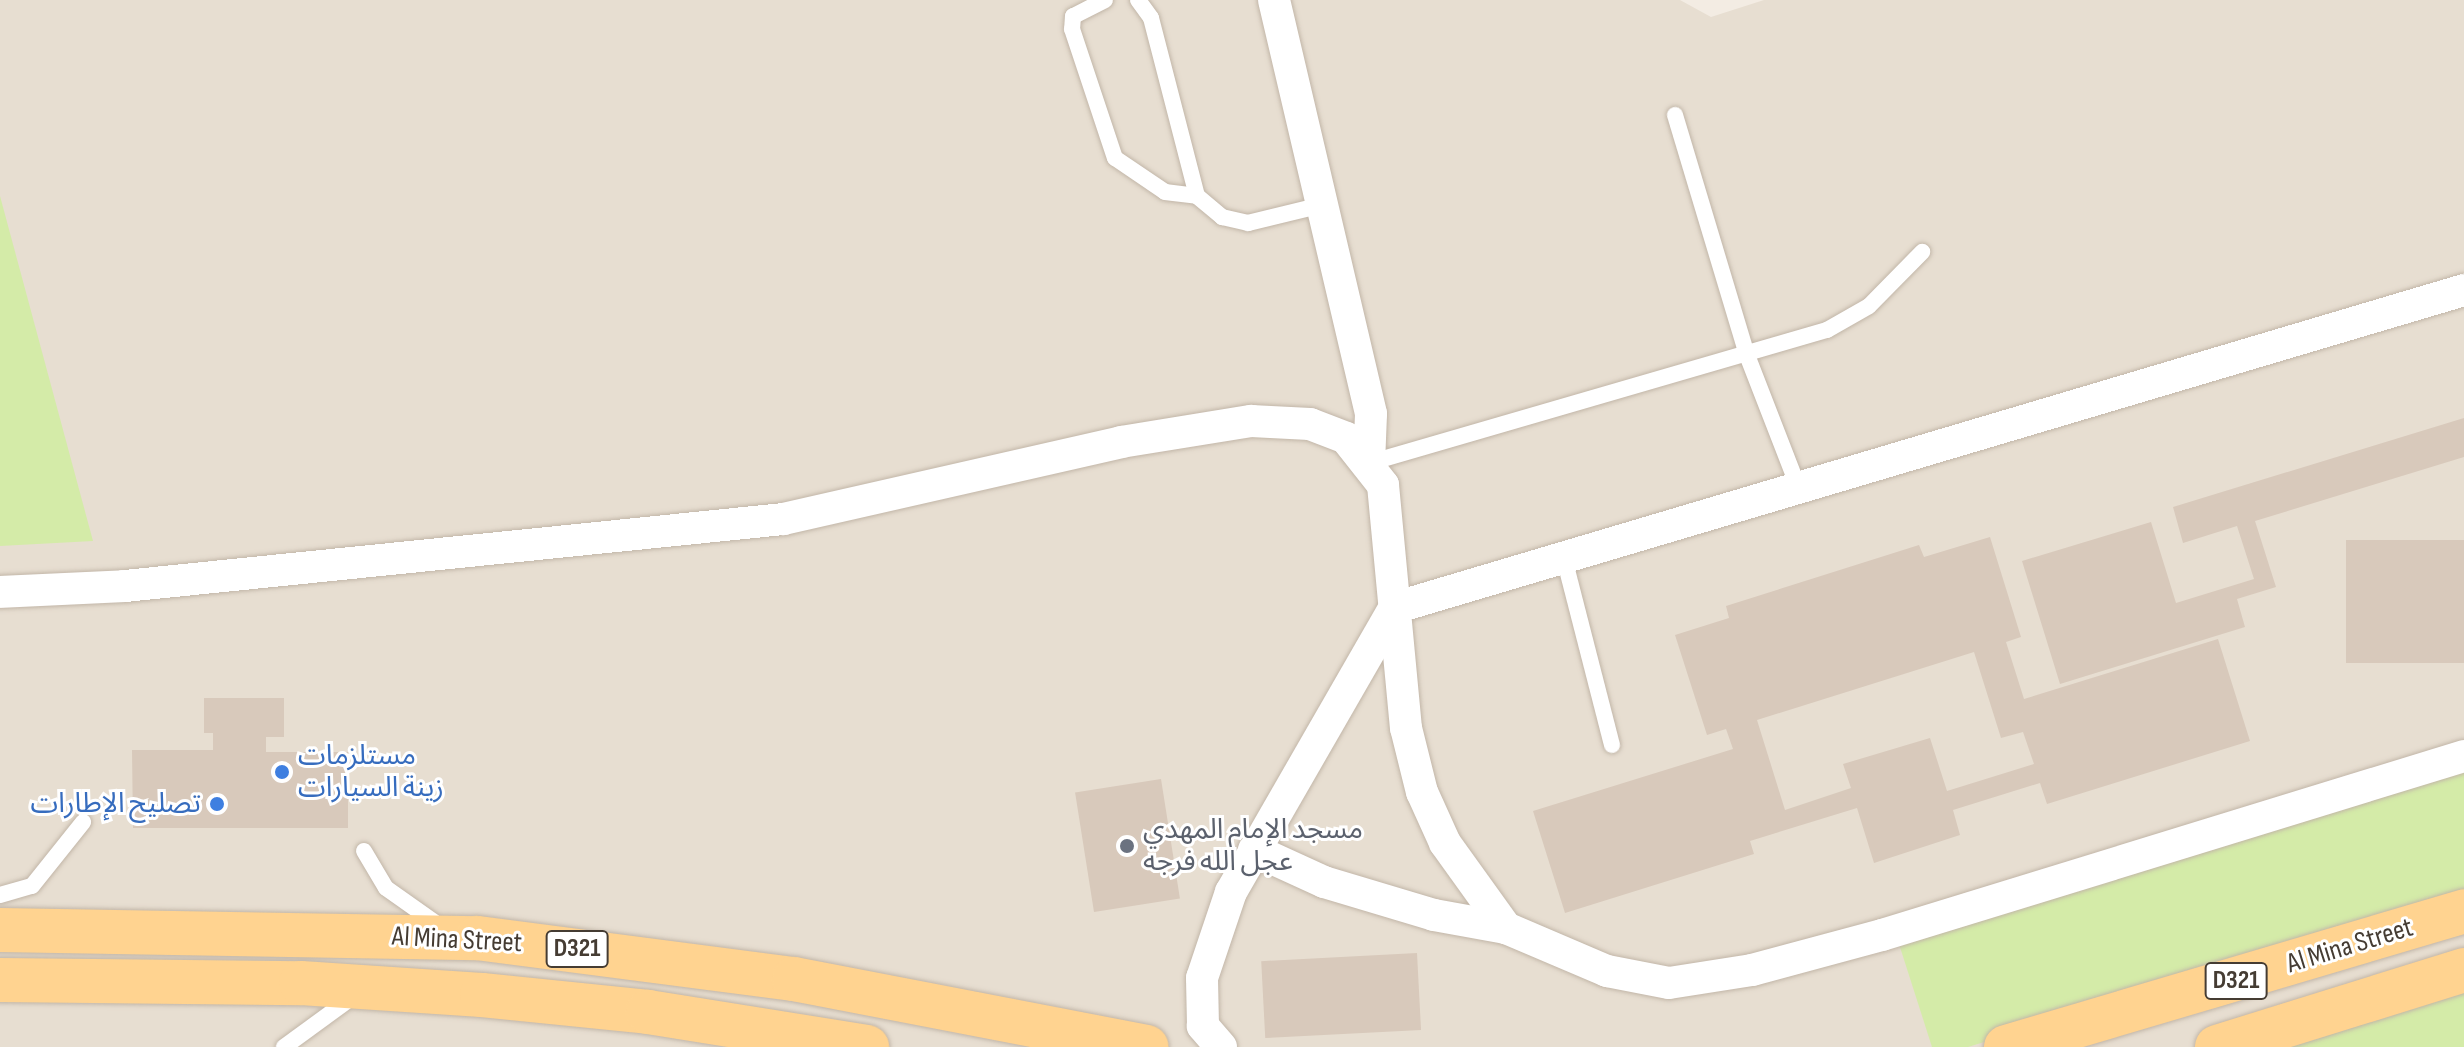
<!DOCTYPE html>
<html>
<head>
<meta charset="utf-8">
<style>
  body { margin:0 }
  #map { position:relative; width:2464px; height:1047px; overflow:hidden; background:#f3ece3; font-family:"Sofia Sans Condensed","Noto Sans Arabic",sans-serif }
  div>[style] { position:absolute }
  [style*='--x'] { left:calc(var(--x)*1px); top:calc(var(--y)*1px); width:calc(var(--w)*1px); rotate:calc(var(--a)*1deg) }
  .residential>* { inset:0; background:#e7ded1 }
  .green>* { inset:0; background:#d4eba8 }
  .building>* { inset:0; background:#d8c9bb; transform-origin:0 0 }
  .roads { filter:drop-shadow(0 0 2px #c2b6a8) drop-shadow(0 0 2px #c2b6a8) }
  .service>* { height:16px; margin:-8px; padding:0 8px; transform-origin:8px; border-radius:8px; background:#fff }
  .minor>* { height:32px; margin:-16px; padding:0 16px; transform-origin:16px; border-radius:16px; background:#fff }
  .primary>* { height:44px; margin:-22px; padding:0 22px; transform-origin:22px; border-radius:22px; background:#ffd390 }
  .dots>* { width:22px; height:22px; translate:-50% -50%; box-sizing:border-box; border:4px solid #fff; border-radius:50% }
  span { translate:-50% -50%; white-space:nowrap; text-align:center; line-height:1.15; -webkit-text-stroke:6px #fff; paint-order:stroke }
  .shield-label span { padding:2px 6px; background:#fff; border:2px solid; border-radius:6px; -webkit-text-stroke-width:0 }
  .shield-label { font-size:26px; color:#453c33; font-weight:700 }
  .shop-label { font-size:28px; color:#366cbe }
  .left { translate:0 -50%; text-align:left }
  .right { translate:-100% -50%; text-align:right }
  .worship-label { font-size:28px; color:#5b616d }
  .street-label { font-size:28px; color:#453c33 }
</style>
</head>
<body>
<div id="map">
  <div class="residential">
    <div style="clip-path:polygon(0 0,1680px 0,1711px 17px,1764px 0,2464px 0,2464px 1047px,0 1047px)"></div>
  </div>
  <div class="green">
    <div style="clip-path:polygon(0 196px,93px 541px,0 546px)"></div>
    <div style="clip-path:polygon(2464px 770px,2464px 893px,1968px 1047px,1932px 1047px,1899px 944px)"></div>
    <div style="clip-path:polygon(2464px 984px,2464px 1047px,2260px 1047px)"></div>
  </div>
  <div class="building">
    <div style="clip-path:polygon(2464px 418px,2464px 457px,2255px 521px,2276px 587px,2237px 599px,2245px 627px,2060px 684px,2022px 561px,2151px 522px,2176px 603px,2254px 579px,2237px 526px,2183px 543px,2173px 507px)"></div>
    <div style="clip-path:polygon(evenodd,1990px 537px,2021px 637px,2006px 642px,2024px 699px,2218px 639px,2250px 741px,2047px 804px,2040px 783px,1953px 810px,1960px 835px,1874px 863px,1857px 808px,1750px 841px,1754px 854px,1565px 913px,1533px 811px,1733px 749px,1726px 729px,1707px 735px,1675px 635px,1729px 618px,1726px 606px,1919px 545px,1924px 557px,1990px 537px,1974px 652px,2001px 738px,2023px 732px,2034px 764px,1947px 791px,1930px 738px,1843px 764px,1851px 788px,1785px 810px,1757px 720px,1974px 652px)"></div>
    <div style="left:2464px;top:540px;width:123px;height:118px;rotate:90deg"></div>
    <div style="clip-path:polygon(204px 698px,284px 698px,284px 737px,266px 737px,266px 752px,348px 752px,348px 828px,133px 828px,132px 750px,213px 750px,213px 733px,204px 733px)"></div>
    <div style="left:1161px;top:779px;width:121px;height:87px;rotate:81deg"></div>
    <div style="left:1417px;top:953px;width:77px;height:156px;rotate:87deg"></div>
  </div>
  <div class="roads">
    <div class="service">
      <div style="--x:1105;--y:0;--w:36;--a:153"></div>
      <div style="--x:1073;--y:16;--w:13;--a:94"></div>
      <div style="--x:1072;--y:29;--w:136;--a:71.6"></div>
      <div style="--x:1115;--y:158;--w:60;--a:34.2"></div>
      <div style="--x:1165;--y:192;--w:32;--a:7"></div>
      <div style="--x:1138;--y:0;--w:22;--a:54"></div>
      <div style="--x:1151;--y:18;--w:184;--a:75.5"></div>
      <div style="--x:1197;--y:196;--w:33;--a:40"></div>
      <div style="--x:1222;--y:217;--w:27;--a:13"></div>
      <div style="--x:1248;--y:223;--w:76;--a:-13.7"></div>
      <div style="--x:1675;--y:115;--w:251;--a:73.3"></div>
      <div style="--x:1747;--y:355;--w:144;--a:68.8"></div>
      <div style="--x:1369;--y:463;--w:477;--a:-16.2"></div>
      <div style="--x:1827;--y:330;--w:48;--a:-29.7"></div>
      <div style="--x:1869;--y:306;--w:76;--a:-45.5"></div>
      <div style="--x:1564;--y:558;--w:193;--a:75.6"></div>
      <div style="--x:364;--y:851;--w:43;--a:59.3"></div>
      <div style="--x:386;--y:888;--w:59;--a:35.3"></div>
      <div style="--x:0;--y:895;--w:33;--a:-16"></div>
      <div style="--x:32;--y:886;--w:82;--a:-51.4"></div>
      <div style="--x:284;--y:1047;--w:87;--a:-36.1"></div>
    </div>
    <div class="minor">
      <div style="--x:1274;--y:0;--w:425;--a:76.8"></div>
      <div style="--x:1371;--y:414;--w:49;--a:92.3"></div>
      <div style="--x:0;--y:592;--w:125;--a:-2.7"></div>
      <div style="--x:125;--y:586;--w:661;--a:-5.81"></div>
      <div style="--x:783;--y:519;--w:347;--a:-12.8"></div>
      <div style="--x:1121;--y:442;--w:132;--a:-9.2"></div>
      <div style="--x:1251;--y:421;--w:59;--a:2.9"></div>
      <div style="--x:1310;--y:424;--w:39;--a:21"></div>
      <div style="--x:1346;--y:438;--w:60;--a:51.8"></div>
      <div style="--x:1383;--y:485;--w:244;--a:84.6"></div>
      <div style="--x:1406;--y:728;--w:66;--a:76"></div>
      <div style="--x:1422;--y:792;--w:56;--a:65.7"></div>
      <div style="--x:1445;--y:843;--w:105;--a:54.3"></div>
      <div style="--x:1254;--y:850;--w:77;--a:24.6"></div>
      <div style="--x:1324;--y:882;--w:115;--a:16.7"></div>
      <div style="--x:1434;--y:915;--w:73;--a:10.2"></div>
      <div style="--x:1506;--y:928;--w:110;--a:23.1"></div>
      <div style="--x:1607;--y:971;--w:63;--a:11"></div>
      <div style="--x:1669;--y:983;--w:84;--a:-8.9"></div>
      <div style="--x:1752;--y:970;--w:135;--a:-15.1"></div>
      <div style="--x:1882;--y:935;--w:609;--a:-17.1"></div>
      <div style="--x:1221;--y:1047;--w:28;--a:-131"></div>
      <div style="--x:1203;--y:1026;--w:48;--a:-91.2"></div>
      <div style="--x:1202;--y:978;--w:91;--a:-71.4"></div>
      <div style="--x:1231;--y:892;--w:327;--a:-60.1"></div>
      <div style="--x:1394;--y:608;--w:1116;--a:-16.55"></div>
    </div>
    <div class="primary">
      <div style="--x:0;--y:930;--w:477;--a:1"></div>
      <div style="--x:477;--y:938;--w:320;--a:7.4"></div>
      <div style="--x:794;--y:979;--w:359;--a:10.9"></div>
      <div style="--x:0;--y:980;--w:301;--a:0.6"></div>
      <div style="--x:301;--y:983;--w:181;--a:3.8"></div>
      <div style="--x:482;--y:995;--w:167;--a:5.8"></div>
      <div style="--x:648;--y:1012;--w:222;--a:9.1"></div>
      <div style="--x:2006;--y:1047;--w:478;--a:-16.5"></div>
      <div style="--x:2217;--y:1047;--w:259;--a:-17.3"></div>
    </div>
  </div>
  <div class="dots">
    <div style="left:282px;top:772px;background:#3f7fe0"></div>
    <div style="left:217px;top:804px;background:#3f7fe0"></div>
    <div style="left:1127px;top:846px;background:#6b7280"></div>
  </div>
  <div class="shield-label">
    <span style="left:577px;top:949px">D321</span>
    <span style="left:2236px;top:981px">D321</span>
  </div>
  <div class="shop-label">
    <span class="left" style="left:298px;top:772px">مستلزمات<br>زينة السيارات</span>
    <span class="right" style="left:201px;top:804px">تصليح الإطارات</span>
  </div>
  <div class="worship-label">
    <span class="left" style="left:1143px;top:846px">مسجد الإمام المهدي<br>عجل الله فرجه</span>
  </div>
  <div class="street-label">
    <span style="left:457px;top:940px;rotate:3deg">Al Mina Street</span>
    <span style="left:2350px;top:946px;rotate:-17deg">Al Mina Street</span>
  </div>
</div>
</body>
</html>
